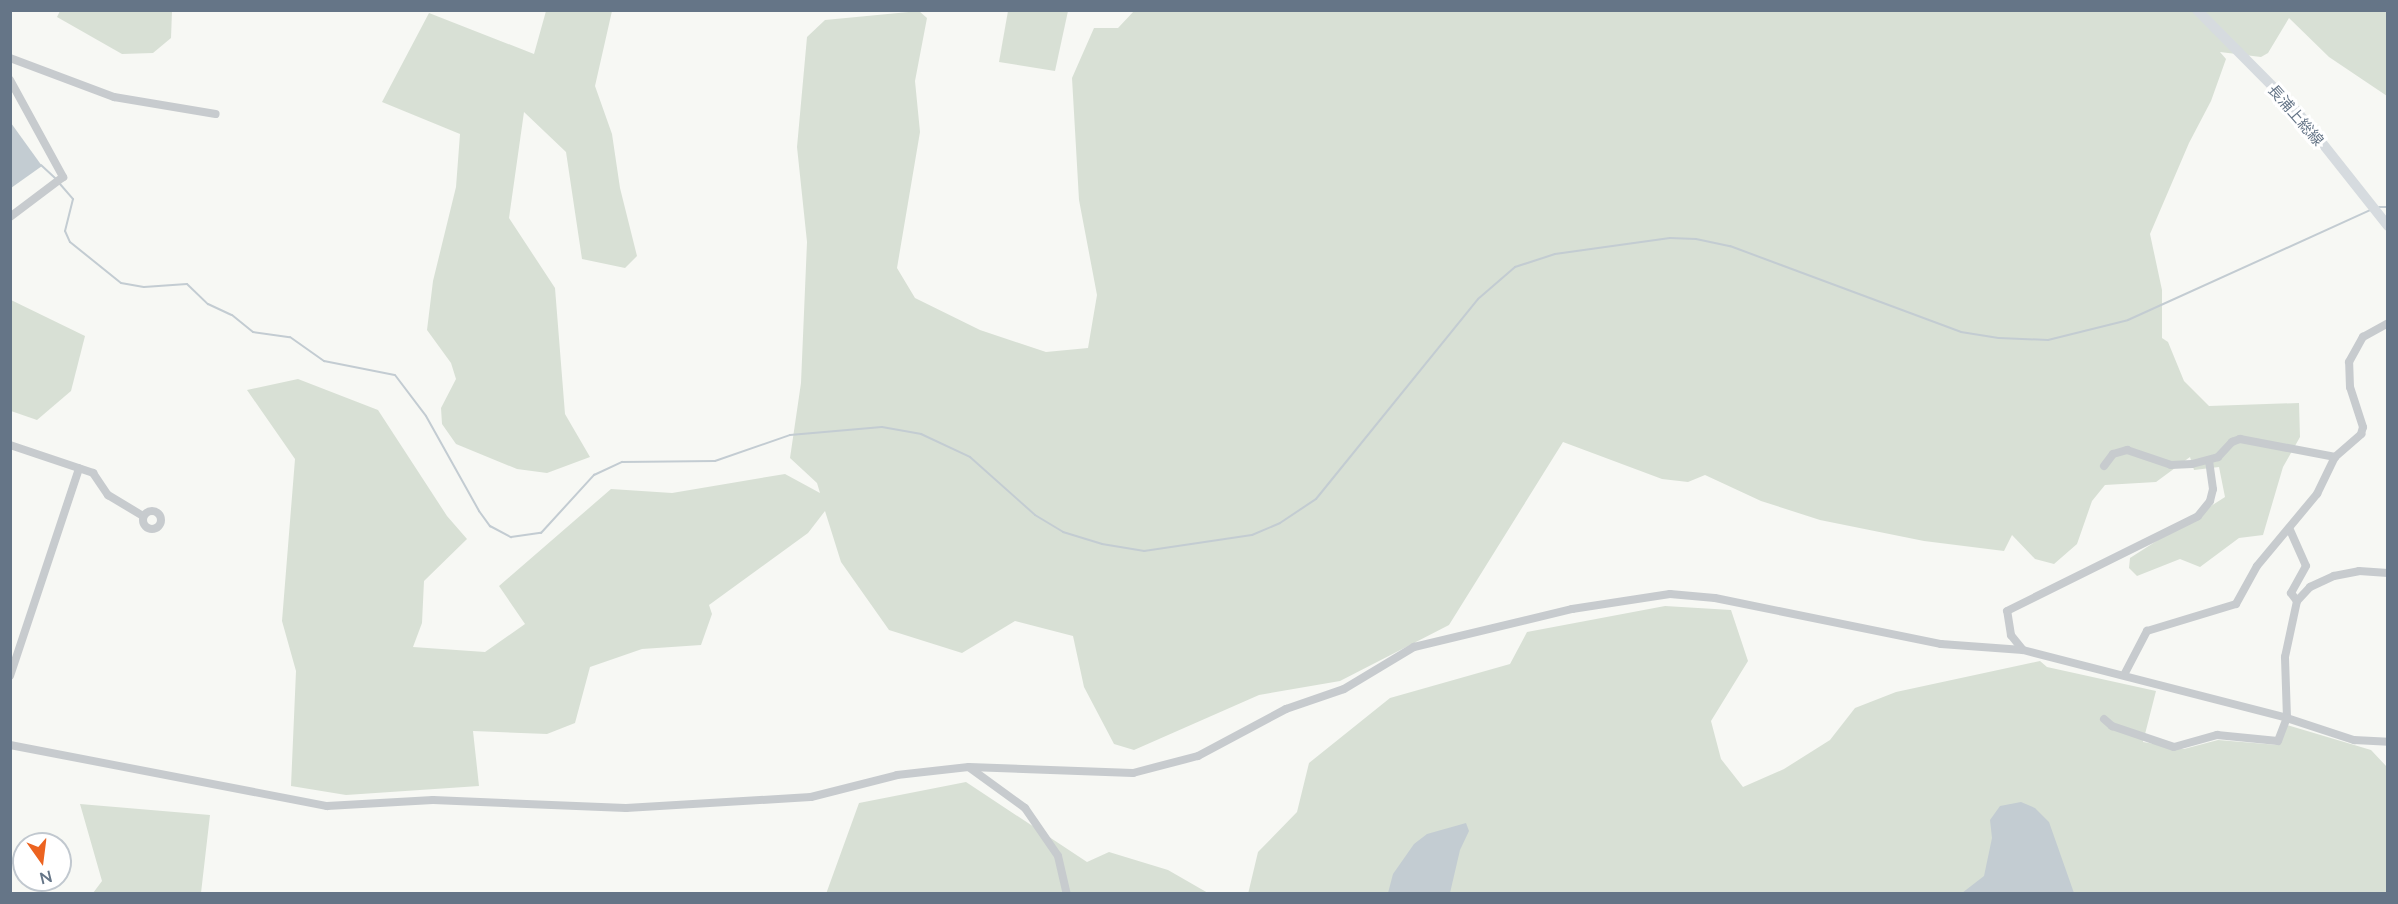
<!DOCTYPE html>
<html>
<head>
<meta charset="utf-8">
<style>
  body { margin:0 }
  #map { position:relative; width:2398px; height:904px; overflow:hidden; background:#f7f8f4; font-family:Lato,"Noto Sans JP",sans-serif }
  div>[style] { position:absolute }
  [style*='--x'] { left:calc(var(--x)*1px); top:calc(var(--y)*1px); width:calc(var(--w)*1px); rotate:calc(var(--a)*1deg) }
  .green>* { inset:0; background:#d8e0d5 }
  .water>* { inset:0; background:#c3ccd2 }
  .stream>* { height:2px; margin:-1px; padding:0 1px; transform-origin:1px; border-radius:1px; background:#c3ccd2 }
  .minor>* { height:8px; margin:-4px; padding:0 4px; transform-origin:4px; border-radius:4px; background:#c7cbce }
  .minor>.ring { margin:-4px; padding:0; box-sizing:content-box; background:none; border:8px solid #c7cbce; border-radius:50% }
  .secondary>* { height:10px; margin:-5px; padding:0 5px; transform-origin:5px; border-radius:5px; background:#d6dbdf }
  span { translate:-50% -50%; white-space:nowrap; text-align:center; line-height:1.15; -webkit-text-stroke:6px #fff; paint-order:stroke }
  .street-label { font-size:15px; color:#657587 }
  .frame { position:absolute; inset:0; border:12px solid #657587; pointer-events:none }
  .north { position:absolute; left:12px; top:832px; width:60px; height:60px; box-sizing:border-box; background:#fff; border:2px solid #c1c8cf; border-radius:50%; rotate:166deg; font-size:16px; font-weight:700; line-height:24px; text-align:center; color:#657587 }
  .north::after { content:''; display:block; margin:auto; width:21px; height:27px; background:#ec6320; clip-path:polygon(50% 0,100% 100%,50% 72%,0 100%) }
</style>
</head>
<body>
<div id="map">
  <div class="green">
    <div style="clip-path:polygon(60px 11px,172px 11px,171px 38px,153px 53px,122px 54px,57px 17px)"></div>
    <div style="clip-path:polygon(546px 11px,612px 11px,595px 86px,612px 134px,620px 188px,637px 256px,625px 268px,582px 259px,566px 152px,524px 112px,509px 218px,555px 288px,565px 414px,590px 457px,547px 473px,517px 469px,456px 444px,442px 424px,441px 408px,456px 379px,451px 363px,427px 330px,433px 281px,456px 187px,460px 134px,382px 102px,429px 13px,534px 54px)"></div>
    <div style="clip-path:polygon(919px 11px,927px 18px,915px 81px,920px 132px,897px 268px,915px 298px,980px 330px,1046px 352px,1088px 348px,1097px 295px,1079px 200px,1072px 78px,1094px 28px,1118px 28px,1134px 11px,2387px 11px,2387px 96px,2329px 57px,2289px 18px,2268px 53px,2261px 57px,2220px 52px,2226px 59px,2211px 101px,2189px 143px,2150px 234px,2162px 290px,2162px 338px,2168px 342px,2184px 381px,2209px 406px,2299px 403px,2300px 437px,2283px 467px,2263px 535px,2239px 538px,2200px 567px,2180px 559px,2137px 576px,2129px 568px,2130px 558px,2225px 497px,2219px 467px,2194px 470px,2190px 457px,2156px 482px,2105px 485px,2092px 501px,2077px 544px,2054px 564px,2035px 559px,2012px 535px,2004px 551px,1924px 541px,1820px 520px,1761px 501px,1705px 475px,1688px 482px,1662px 479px,1563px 442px,1449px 625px,1340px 681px,1259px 695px,1134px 750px,1114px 744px,1084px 687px,1073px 636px,1015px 621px,962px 653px,889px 630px,841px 562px,825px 511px,808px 533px,709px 605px,712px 614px,701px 645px,642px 649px,590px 667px,575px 723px,547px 734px,473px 731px,479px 786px,346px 795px,291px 786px,296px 671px,282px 621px,295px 459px,247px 390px,298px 379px,378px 410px,447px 516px,467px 539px,424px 581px,422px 623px,413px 647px,485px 652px,525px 624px,499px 586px,611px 489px,672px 493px,785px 474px,820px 493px,817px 483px,790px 458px,801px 383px,807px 242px,797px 147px,807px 37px,825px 20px)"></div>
    <div style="clip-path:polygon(1008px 11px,1068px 11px,1055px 71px,999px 62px)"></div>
    <div style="clip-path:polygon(11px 300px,85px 336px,71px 391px,37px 420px,11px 411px)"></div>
    <div style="clip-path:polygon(1665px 606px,1731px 610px,1748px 661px,1711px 721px,1721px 759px,1743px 787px,1784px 769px,1830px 740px,1855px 708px,1896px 692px,2040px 661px,2047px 667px,2156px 691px,2143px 742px,2184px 749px,2218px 740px,2278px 745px,2287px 725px,2371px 750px,2387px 767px,2387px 893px,1248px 894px,1258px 852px,1297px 812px,1309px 763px,1390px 698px,1510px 664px,1527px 632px)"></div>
    <div style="clip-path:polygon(966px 782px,1087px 862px,1109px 852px,1168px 870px,1208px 893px,826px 894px,859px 803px)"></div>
    <div style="clip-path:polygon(80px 804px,210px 815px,201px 893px,93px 893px,102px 881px)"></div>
  </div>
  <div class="water">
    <div style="clip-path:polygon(11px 123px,42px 166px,11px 188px,10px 188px)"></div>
    <div style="clip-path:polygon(2021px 802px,2035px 808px,2049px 822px,2074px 893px,1962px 893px,1984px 876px,1992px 838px,1990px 820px,2000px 806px)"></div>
    <div style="clip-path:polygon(1466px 823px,1469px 831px,1460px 850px,1450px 893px,1388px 893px,1393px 874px,1414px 844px,1427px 834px)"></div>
  </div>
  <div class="stream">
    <div style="--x:41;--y:165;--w:21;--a:43"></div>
    <div style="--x:60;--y:184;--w:20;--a:49"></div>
    <div style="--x:73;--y:199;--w:33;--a:104"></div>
    <div style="--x:65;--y:231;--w:12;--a:66"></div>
    <div style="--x:70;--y:242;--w:65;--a:38.8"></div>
    <div style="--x:121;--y:283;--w:23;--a:10"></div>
    <div style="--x:144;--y:287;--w:43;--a:-4"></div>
    <div style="--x:187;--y:284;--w:29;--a:44"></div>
    <div style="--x:208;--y:304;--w:26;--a:25"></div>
    <div style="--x:232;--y:315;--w:27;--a:39"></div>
    <div style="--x:253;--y:332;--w:37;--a:8"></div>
    <div style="--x:290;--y:337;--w:42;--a:35.2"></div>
    <div style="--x:324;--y:361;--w:72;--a:11.2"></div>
    <div style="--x:395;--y:375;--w:51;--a:52.9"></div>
    <div style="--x:426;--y:416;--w:109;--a:60.8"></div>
    <div style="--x:479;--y:511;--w:19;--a:54"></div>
    <div style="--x:490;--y:526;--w:24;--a:28"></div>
    <div style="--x:511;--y:537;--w:30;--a:-8"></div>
    <div style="--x:541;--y:533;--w:79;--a:-47.6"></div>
    <div style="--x:594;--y:475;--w:31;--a:-25"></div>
    <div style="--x:622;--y:462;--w:93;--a:-0.6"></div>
    <div style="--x:715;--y:461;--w:79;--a:-19.1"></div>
    <div style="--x:790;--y:435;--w:92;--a:-5"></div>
    <div style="--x:882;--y:427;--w:40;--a:10"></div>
    <div style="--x:921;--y:434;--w:54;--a:25.1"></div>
    <div style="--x:970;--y:457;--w:87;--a:41.7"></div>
    <div style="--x:1035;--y:515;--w:33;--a:31"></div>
    <div style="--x:1063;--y:532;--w:41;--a:17.1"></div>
    <div style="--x:1102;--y:544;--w:43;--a:9.5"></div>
    <div style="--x:1144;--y:551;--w:109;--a:-8.4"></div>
    <div style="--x:1252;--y:535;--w:30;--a:-23"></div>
    <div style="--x:1280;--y:523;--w:43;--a:-33.7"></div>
    <div style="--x:1316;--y:499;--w:257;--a:-51"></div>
    <div style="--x:1478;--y:299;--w:49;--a:-40.9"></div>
    <div style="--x:1515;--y:267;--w:42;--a:-18"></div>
    <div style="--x:1555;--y:254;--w:116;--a:-7.9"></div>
    <div style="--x:1670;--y:238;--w:26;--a:2"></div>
    <div style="--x:1696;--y:239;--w:35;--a:12"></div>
    <div style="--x:1730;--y:246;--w:246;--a:20.4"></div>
    <div style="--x:1961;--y:332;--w:38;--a:9"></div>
    <div style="--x:1999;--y:338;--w:49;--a:2.3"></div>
    <div style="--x:2048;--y:340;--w:82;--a:-14"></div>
    <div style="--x:2128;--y:320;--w:267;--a:-24.4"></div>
    <div style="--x:2379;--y:207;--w:9;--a:0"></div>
  </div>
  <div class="minor">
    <div style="--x:10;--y:58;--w:111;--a:20.6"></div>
    <div style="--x:114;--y:97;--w:103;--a:9.5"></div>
    <div style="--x:10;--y:80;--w:111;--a:61.3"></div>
    <div style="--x:63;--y:177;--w:66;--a:143"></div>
    <div style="--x:10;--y:445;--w:88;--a:18.6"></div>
    <div style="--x:93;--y:473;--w:27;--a:56"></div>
    <div style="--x:108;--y:495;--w:41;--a:31"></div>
    <div style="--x:2104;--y:466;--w:15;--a:-53"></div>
    <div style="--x:2113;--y:454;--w:15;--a:-16"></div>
    <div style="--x:2127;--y:450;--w:46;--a:18.8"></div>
    <div style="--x:2171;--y:465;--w:21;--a:-3"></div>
    <div style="--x:2192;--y:464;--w:27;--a:-15"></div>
    <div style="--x:2218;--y:457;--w:21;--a:-47"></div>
    <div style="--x:2232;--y:442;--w:9;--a:-21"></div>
    <div style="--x:2240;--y:439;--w:97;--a:10.7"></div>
    <div class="ring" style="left:143px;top:511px;width:10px;height:10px"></div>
    <div style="--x:2290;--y:530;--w:39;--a:66"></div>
    <div style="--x:2306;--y:566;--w:31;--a:119"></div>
    <div style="--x:2291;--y:593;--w:10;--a:53"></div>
    <div style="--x:2023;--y:650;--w:19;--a:-129"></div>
    <div style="--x:2011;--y:635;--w:24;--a:-99"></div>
    <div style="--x:2007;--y:611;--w:213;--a:-26.4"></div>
    <div style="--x:2198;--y:516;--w:19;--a:-51"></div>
    <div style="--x:2210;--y:501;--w:12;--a:-76"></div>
    <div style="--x:2213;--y:489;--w:29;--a:-98"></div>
    <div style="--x:2124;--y:675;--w:50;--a:-62.4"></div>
    <div style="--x:2147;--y:631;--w:93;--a:-16.9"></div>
    <div style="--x:2236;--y:604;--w:43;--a:-61.1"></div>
    <div style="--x:2257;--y:566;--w:94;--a:-50.2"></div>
    <div style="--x:2317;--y:494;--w:41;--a:-64.1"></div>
    <div style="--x:2335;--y:457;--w:35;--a:-41"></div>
    <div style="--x:2361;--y:434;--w:7;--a:-74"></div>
    <div style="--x:2363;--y:427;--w:42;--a:-108"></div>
    <div style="--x:2350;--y:387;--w:25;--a:-92"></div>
    <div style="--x:2349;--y:362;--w:29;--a:-61"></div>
    <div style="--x:2363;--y:337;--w:29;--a:-29"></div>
    <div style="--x:10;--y:676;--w:219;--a:-71.6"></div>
    <div style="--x:2104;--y:719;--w:11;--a:41"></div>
    <div style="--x:2112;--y:726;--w:65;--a:18.7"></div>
    <div style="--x:2174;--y:747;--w:45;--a:-15.6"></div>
    <div style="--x:2217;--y:735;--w:61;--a:5.6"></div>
    <div style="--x:2278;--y:741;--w:25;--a:-69"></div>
    <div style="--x:2287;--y:718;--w:61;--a:-91.9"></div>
    <div style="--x:2285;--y:657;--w:57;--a:-77.9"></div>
    <div style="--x:2297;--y:601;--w:19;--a:-47"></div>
    <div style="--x:2310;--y:587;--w:26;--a:-25"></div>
    <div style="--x:2334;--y:576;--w:25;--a:-11"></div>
    <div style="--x:2359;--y:571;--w:29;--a:4"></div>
    <div style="--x:10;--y:745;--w:323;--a:10.9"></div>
    <div style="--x:327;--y:806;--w:106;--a:-3.2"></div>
    <div style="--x:433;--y:800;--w:193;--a:2.4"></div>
    <div style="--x:626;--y:808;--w:185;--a:-3.4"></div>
    <div style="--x:811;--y:797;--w:89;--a:-14.3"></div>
    <div style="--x:897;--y:775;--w:72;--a:-6.3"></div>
    <div style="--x:969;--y:767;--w:164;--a:2.1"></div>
    <div style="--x:1133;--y:773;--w:67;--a:-14.7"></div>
    <div style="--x:1198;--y:756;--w:100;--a:-28.1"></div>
    <div style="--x:1286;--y:709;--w:61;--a:-19"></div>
    <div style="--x:1344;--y:689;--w:82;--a:-31"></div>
    <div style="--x:1414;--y:647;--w:163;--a:-13.5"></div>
    <div style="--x:1572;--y:609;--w:99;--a:-8.7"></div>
    <div style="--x:1670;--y:594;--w:45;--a:5.1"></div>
    <div style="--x:1715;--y:598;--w:231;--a:11.5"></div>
    <div style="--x:1941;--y:644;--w:82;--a:4.2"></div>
    <div style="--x:2023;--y:650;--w:273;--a:14.4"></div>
    <div style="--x:2287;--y:718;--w:71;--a:18.2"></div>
    <div style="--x:2354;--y:740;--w:34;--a:3"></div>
    <div style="--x:970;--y:768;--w:68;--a:36"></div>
    <div style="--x:1025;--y:808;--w:58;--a:55.5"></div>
    <div style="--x:1058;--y:856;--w:39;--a:77"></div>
  </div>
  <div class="secondary">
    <div style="--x:2197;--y:10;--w:141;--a:45.3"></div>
    <div style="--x:2296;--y:110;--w:148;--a:51.6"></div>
  </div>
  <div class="street-label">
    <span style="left:2296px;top:115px;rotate:49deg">長浦上総線</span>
  </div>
  <div class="frame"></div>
  <div class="north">N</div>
</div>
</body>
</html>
